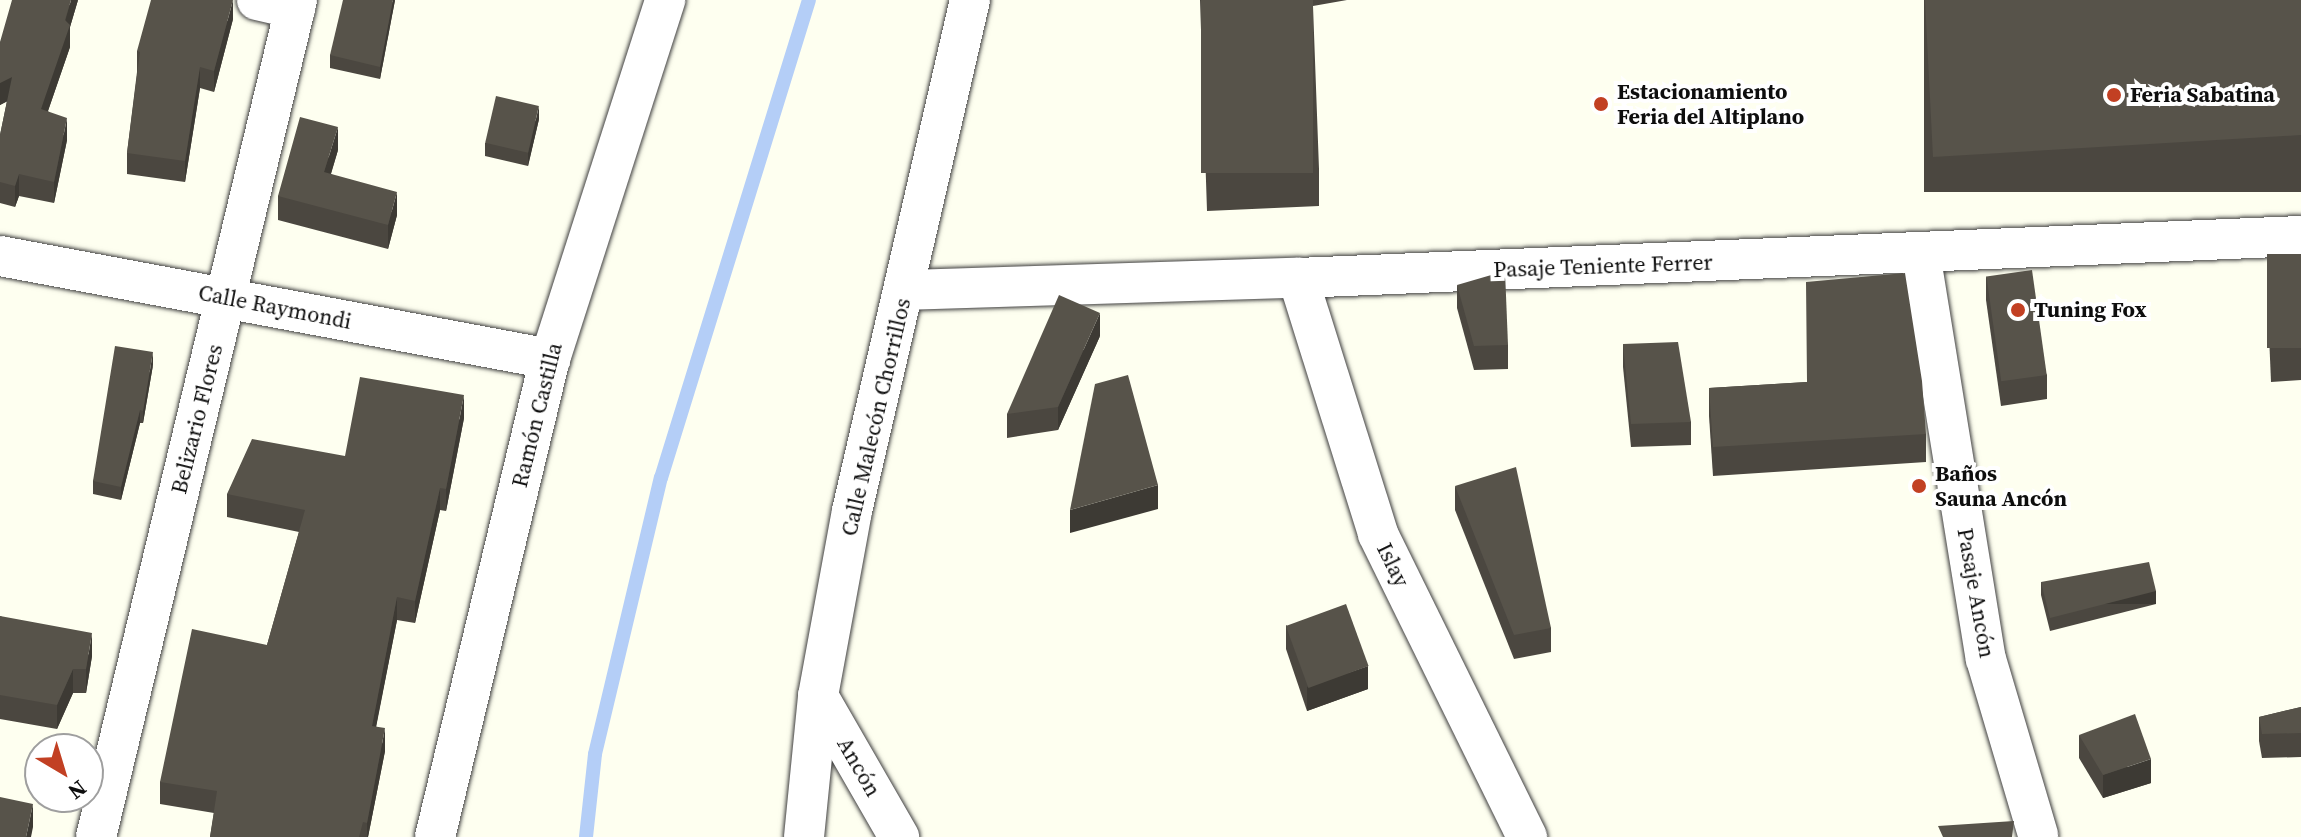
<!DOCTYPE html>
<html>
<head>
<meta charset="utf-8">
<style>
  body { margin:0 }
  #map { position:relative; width:2301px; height:837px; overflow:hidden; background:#fefff0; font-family:"Source Serif 4",serif }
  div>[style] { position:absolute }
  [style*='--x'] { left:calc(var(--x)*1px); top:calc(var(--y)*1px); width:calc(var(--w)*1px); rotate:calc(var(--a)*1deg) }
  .stream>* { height:14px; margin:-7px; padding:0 7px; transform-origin:7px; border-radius:7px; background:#b4cef7 }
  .roads { filter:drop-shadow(0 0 2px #414141) drop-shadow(0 0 2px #414141) }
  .street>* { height:40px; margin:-20px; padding:0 20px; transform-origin:20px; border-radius:20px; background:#fff }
  .wall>* { inset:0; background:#4b4740; transform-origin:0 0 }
  .shaded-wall>* { inset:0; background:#3d3a34; transform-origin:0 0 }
  .building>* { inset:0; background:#57534a; transform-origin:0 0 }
  .dots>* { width:22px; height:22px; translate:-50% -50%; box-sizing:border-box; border:4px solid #fff; border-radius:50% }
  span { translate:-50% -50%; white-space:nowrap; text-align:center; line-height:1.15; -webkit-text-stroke:8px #fff; paint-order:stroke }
  .poi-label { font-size:22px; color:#0e0e0e; font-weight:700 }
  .left { translate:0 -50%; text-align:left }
  .street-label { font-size:22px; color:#0e0e0e }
  .north { position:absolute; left:24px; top:733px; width:80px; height:80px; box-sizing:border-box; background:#fff; border:2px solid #9f9f9f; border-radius:50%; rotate:142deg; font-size:22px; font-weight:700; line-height:32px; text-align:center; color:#0e0e0e }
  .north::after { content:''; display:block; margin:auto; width:28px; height:36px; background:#c24023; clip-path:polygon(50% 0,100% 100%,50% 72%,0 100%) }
</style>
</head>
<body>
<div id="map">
  <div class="stream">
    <div style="--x:586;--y:837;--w:83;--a:-83.8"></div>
    <div style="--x:595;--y:754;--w:284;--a:-76.6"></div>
    <div style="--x:661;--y:478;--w:500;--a:-72.8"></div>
  </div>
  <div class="roads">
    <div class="street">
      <div style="--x:257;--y:0;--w:39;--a:13"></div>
      <div style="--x:1920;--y:253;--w:411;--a:80.8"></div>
      <div style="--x:1986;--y:659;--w:184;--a:73.5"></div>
      <div style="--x:0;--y:256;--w:560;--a:10.61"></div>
      <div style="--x:1298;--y:278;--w:268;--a:72.6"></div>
      <div style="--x:1378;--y:534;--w:338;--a:63.8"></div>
      <div style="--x:906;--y:290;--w:392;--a:-1.8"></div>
      <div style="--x:1298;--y:278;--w:1004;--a:-2.4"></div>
      <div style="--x:818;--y:696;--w:163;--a:60.1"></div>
      <div style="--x:96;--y:837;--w:861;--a:-76.5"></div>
      <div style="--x:435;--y:837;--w:492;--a:-76.5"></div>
      <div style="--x:550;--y:359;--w:377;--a:-72.2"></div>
      <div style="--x:804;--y:837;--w:142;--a:-84.3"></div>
      <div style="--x:818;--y:696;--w:188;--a:-79.6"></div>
      <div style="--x:852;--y:511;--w:524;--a:-77"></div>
    </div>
  </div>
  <div class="wall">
    <div style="clip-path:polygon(78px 0,70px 27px,70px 47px,48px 111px,67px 140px,54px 203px,19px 196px,15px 207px,0 203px,0 135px,7px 101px,0 105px,0 42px)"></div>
    <div style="clip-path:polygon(395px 0,380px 79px,330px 68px,330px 55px)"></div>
    <div style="clip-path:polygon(1200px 0,1347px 0,1313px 6px,1319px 169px,1319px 206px,1207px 211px)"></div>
    <div style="left:1924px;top:0;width:377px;height:192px"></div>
    <div style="clip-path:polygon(233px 19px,214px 92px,200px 88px,185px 182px,127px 174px,127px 153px,137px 72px,137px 51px)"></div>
    <div style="clip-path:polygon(539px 119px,528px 166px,485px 156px,485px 143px)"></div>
    <div style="clip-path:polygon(338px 150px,331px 174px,397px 215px,388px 249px,278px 220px,278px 196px)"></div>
    <div style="clip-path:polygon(2301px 254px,2301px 380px,2271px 382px,2267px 287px,2267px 255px)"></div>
    <div style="clip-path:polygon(1986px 276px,2047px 375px,2047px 399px,2001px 406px,1986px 300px)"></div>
    <div style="clip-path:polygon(1457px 285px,1508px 345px,1508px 369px,1474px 370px,1457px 308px)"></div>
    <div style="clip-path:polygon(1100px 336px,1058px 430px,1007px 438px,1007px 414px)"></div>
    <div style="clip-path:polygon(1623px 344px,1691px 422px,1691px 445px,1631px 447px,1623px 367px)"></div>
    <div style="clip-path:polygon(153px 365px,143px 423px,140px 423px,121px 500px,93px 494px,93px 481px)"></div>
    <div style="clip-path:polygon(1807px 382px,1926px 434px,1926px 462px,1713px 476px,1709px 416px,1709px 388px)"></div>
    <div style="clip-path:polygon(464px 418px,446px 511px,440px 510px,415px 623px,397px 620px,376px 726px,385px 751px,368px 837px,210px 837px,214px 813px,160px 804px,160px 782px,267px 645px,299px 532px,227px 517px,227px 494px)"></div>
    <div style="clip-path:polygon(1455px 486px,1551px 628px,1551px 652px,1514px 659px,1455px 510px)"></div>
    <div style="clip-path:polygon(2041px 582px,2156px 604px,2050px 631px,2041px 595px)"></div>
    <div style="clip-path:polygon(0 616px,92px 656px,86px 693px,73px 693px,57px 729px,0 719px)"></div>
    <div style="clip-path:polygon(1286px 625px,1368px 689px,1307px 711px,1286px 649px)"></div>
    <div style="clip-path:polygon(2301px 707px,2301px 757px,2262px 758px,2259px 741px,2259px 717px)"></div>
    <div style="clip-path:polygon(2079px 735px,2151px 783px,2103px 798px,2079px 758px)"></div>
  </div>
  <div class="shaded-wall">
    <div style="clip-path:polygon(71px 0,78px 0,70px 27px,70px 47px,41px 131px,41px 109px)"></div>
    <div style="clip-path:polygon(233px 0,233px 19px,214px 92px,214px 71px)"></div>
    <div style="clip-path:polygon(393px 0,395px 0,380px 79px,380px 67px)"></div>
    <div style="clip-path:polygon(200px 67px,200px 88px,185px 182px,185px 161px)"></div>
    <div style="clip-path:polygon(12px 77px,12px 99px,0 105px,0 83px)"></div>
    <div style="clip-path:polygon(539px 106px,539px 119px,528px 166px,528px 153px)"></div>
    <div style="clip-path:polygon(67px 118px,67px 140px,54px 203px,54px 182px)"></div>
    <div style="clip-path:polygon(338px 127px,338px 150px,324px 196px,324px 172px)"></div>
    <div style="clip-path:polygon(19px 174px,19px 196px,15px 207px,15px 186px)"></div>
    <div style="clip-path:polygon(397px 192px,397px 215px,388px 249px,388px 225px)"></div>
    <div style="clip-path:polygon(1100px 313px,1100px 336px,1058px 430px,1058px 407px)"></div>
    <div style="clip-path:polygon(153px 352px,153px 365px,143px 423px,143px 411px)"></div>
    <div style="clip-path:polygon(464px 395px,464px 418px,446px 511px,446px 489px)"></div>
    <div style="clip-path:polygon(140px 410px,140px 423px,121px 500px,121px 487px)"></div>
    <div style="clip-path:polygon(1158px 485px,1158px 509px,1070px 533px,1070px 510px)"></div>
    <div style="clip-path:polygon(440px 488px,440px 510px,415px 623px,415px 601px)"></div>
    <div style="left:2156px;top:591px;width:13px;height:109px;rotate:90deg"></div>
    <div style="clip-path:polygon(397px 597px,397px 620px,372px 748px,372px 726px)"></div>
    <div style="clip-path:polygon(92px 633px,92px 656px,86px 693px,86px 669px)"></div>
    <div style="clip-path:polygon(1368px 666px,1368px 689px,1307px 711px,1307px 687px)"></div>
    <div style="clip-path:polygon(73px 669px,73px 693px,57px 729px,57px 705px)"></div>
    <div style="clip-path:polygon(385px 728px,385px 751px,368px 837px,367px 837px,367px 823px)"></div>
    <div style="clip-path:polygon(2151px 759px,2151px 783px,2103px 798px,2103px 775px)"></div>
    <div style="clip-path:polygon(33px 804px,33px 827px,31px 837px,26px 837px)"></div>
  </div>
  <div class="building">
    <div style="clip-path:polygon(12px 0,71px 0,65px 20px,70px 25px,41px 109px,67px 118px,54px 182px,19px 174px,15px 186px,0 182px,0 135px,12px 77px,0 83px,0 42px)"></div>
    <div style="clip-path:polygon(151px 0,233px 0,214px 71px,200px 67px,185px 161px,127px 153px,140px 52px,137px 51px)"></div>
    <div style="clip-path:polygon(343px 0,393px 0,380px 67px,330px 55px)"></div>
    <div style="left:1201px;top:0;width:112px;height:173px"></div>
    <div style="clip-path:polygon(1925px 0,2301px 0,2301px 135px,1933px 157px)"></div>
    <div style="left:496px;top:96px;width:44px;height:48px;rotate:13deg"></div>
    <div style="clip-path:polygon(300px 117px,338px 127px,324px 172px,397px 192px,388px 225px,278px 196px)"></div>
    <div style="left:2301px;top:254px;width:94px;height:34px;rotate:90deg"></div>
    <div style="left:2032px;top:270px;width:106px;height:46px;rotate:82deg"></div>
    <div style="clip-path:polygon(1505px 271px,1508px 345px,1474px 346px,1457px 285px)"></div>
    <div style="clip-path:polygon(1905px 273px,1922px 381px,1926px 434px,1713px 447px,1709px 388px,1807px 382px,1806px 282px)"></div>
    <div style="clip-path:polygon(1059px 295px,1100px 313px,1058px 407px,1007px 414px)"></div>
    <div style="clip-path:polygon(1678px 342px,1691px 422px,1631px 424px,1623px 344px)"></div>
    <div style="clip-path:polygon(115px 346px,153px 352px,143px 411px,140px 410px,121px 487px,93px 481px)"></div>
    <div style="clip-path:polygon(1128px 375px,1158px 485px,1070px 510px,1095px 384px)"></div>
    <div style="clip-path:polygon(360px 377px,464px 395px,446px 489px,440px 488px,415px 601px,397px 597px,372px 726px,385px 728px,367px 823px,363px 822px,359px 837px,210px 837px,217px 791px,160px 782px,192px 629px,267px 645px,305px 510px,227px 494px,252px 439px,345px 456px)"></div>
    <div style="clip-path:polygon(1516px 467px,1551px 628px,1514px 635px,1455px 486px)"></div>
    <div style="clip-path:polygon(2149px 562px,2156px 591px,2050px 618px,2041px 582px)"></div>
    <div style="left:1346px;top:604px;width:66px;height:64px;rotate:70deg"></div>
    <div style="clip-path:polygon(0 616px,92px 633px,86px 669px,73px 669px,57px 705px,0 695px)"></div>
    <div style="clip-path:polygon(2301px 707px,2301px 733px,2262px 734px,2259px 717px)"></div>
    <div style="clip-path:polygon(2135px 714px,2151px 759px,2103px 775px,2079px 735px)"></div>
    <div style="clip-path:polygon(0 797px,33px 804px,26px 837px,0 837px)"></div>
    <div style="clip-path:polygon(2014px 821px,2012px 837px,1943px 837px,1938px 826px)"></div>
  </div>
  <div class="dots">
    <div style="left:2114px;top:95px;background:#c24023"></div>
    <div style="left:1601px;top:104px;background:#c24023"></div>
    <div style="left:2018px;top:310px;background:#c24023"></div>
    <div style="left:1919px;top:486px;background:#c24023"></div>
  </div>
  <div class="poi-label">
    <span class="left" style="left:1617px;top:104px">Estacionamiento<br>Feria del Altiplano</span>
    <span class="left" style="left:2130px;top:95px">Feria Sabatina</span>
    <span class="left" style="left:2034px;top:310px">Tuning Fox</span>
    <span class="left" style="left:1935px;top:486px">Baños<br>Sauna Ancón</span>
  </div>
  <div class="street-label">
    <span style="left:1603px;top:266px;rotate:-2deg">Pasaje Teniente Ferrer</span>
    <span style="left:275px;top:307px;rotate:11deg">Calle Raymondi</span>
    <span style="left:537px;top:415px;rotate:-76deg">Ramón Castilla</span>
    <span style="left:876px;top:417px;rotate:-77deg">Calle Malecón Chorrillos</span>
    <span style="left:197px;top:419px;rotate:-76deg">Belizario Flores</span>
    <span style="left:1393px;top:565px;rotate:64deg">Islay</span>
    <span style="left:1976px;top:593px;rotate:80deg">Pasaje Ancón</span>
    <span style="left:859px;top:767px;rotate:60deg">Ancón</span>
  </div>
  <div class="north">N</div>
</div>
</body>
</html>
